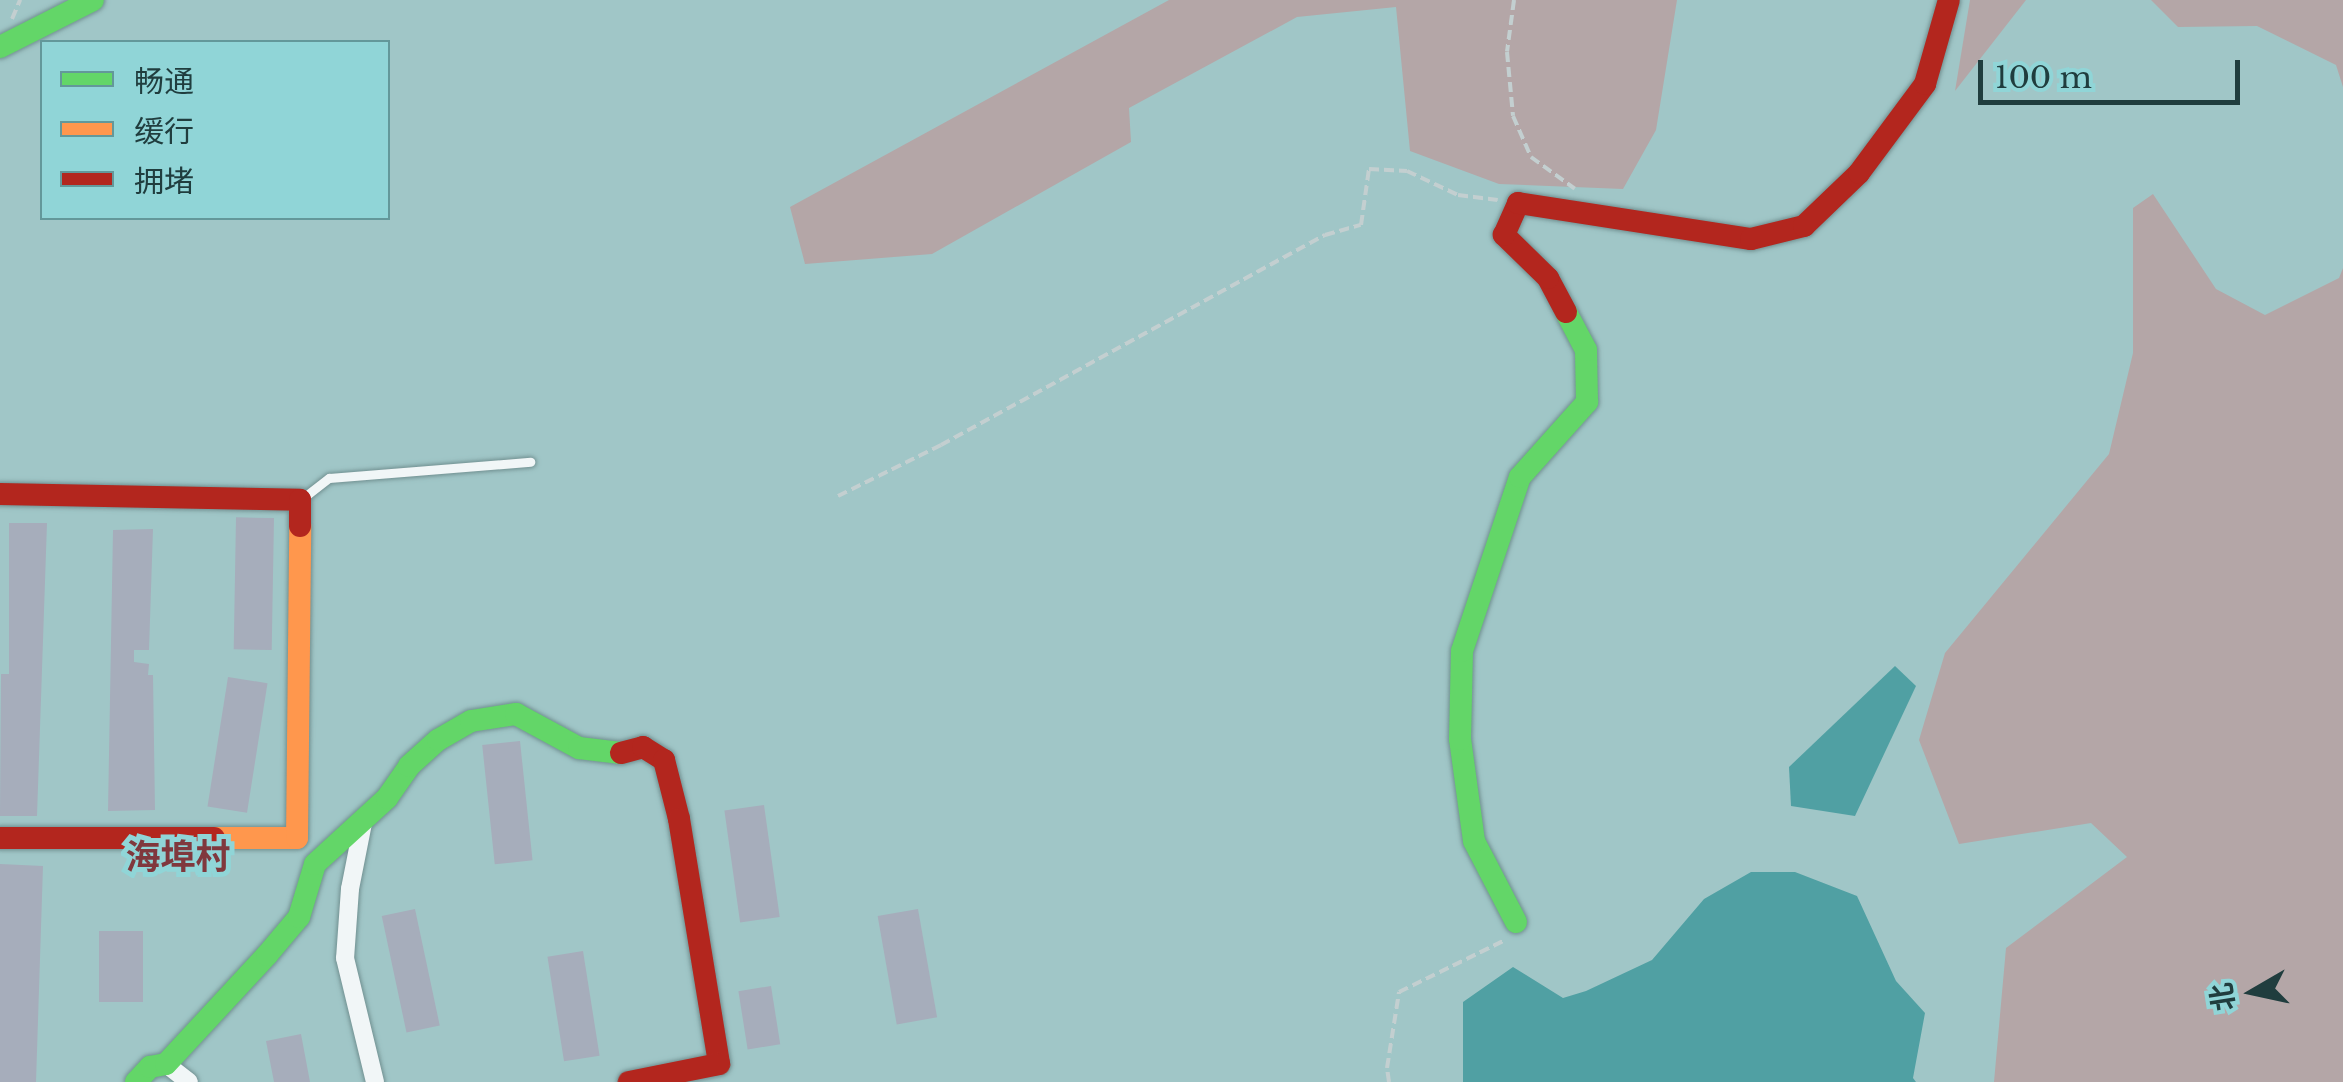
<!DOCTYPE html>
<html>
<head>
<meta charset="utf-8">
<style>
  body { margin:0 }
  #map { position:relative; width:2343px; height:1082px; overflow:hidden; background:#a0c6c7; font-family:"Libre Baskerville","Noto Sans SC",serif }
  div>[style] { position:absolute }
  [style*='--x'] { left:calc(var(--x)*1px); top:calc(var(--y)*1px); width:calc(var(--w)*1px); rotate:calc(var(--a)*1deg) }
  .green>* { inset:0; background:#b4a6a7 }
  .water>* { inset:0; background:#50a0a3 }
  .building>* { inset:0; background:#a6adbb; transform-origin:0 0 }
  .path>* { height:4px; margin-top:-2px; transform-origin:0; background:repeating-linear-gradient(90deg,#c3cfd0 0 10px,transparent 0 15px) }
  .roads { filter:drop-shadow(0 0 2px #719091) drop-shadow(0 0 2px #719091) }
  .lane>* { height:9px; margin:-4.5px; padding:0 4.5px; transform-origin:4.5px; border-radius:4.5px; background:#f1f6f7 }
  .street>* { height:18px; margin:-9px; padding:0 9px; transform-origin:9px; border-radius:9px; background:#f1f6f7 }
  .fast>* { height:22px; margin:-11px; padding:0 11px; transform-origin:11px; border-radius:11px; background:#63d668 }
  .slow>* { height:22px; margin:-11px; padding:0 11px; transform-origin:11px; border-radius:11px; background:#ff974d }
  .jam>* { height:22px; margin:-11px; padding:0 11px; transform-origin:11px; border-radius:11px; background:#b3261e }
  span { translate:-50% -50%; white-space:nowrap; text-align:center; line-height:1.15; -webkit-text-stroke:10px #90d5d7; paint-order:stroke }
  .quarter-label { font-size:35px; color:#80383d; font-weight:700 }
  .legend { position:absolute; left:40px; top:40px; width:350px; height:180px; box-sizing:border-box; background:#90d5d7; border:2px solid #63989a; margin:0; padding:12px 18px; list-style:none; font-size:30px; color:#203d3e }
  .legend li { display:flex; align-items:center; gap:20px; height:50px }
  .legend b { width:50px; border:2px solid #63989a }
  .north { position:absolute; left:2203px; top:942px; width:100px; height:100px; -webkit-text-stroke:8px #90d5d7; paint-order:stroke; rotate:261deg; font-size:28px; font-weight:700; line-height:40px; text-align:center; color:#203d3e }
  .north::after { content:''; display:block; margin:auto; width:35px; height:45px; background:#203d3e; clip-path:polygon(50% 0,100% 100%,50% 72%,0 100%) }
  .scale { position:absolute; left:1978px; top:60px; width:262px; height:45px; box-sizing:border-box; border:5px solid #203d3e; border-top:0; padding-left:12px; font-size:30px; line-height:35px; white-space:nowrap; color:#203d3e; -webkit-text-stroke:8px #90d5d7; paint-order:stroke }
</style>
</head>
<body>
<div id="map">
  <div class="green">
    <div style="clip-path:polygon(1169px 0,1677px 0,1656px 130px,1623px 189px,1499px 184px,1410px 151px,1396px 7px,1297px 17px,1129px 108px,1131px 142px,932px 254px,805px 264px,790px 207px)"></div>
    <div style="clip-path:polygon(1970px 0,2026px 0,1955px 91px)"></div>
    <div style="clip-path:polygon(2151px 0,2343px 0,2343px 87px,2336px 65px,2257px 26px,2178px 27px)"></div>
    <div style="clip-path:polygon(2153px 194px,2216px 289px,2265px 315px,2339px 278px,2343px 268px,2343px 1082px,1994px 1082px,2006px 948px,2127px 857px,2091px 823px,1959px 844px,1919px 740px,1945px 653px,2109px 454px,2133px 353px,2133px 208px)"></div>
  </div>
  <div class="water">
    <div style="clip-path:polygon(1895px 666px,1916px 686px,1855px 816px,1791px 806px,1789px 767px)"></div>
    <div style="clip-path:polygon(1751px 872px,1795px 872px,1857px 896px,1896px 981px,1925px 1013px,1913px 1078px,1916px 1082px,1463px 1082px,1463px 1002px,1513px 967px,1563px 998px,1586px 991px,1652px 960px,1704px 899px)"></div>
  </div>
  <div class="building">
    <div style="left:274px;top:518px;width:132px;height:38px;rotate:91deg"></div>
    <div style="clip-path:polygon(9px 523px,47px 523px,37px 816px,0 816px,1px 674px,9px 674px)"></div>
    <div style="clip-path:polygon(153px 529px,149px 650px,134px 650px,134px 662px,149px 664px,148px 675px,153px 675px,155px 810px,108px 811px,113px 530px)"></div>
    <div style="left:228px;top:677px;width:40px;height:131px;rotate:9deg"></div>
    <div style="left:520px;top:741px;width:120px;height:38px;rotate:84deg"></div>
    <div style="left:764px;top:805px;width:113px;height:40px;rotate:82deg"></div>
    <div style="clip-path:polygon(0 864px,43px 866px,36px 1082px,0 1082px)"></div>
    <div style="left:415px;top:909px;width:119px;height:34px;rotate:78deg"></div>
    <div style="left:918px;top:909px;width:110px;height:41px;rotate:80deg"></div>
    <div style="left:143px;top:931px;width:71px;height:44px;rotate:90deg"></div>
    <div style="left:583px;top:951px;width:106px;height:36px;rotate:81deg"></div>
    <div style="left:771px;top:986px;width:59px;height:33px;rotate:81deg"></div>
    <div style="clip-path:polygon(301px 1034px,310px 1082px,274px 1082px,266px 1041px)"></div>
  </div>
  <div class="path">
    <div style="--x:1514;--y:0;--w:52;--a:97.7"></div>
    <div style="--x:1507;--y:52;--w:64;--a:84.6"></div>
    <div style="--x:1513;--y:116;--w:45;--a:66.3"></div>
    <div style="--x:1531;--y:157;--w:54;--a:36"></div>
    <div style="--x:12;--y:19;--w:21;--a:-67"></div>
    <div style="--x:838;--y:496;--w:115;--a:-26.3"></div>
    <div style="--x:941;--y:445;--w:438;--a:-28.7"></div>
    <div style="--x:1325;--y:235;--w:37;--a:-16"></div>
    <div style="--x:1361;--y:225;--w:57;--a:-81.9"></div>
    <div style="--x:1369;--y:169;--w:38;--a:3"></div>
    <div style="--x:1407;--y:171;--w:56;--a:25.2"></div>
    <div style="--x:1458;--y:195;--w:40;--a:7.1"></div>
    <div style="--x:1389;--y:1082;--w:14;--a:-98"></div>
    <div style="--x:1387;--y:1068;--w:77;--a:-81"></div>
    <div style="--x:1399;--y:992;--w:118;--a:-26.1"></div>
  </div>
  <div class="roads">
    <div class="lane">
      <div style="--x:303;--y:498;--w:33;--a:-38"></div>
      <div style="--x:329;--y:478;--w:202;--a:-4.6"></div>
    </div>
    <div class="street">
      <div style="--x:364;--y:818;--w:72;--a:101.2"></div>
      <div style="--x:350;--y:889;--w:69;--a:94.1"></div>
      <div style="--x:345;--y:958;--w:128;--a:76.4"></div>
      <div style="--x:166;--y:1064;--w:29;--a:38"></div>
    </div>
    <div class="fast">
      <div style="--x:0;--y:47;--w:104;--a:-26.8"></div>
      <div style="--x:1516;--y:922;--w:91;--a:-117.4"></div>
      <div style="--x:1474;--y:841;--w:103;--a:-97.8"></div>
      <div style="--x:1460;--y:739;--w:88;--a:-88.7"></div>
      <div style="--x:1462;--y:651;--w:183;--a:-71.6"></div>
      <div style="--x:1520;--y:477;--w:101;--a:-48.2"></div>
      <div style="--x:1587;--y:402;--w:52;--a:-91.1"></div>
      <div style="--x:1586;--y:350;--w:43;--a:-117.8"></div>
      <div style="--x:136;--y:1082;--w:21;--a:-47"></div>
      <div style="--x:150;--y:1067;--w:16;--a:-11"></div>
      <div style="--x:166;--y:1064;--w:149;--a:-47.2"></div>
      <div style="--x:267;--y:955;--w:50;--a:-49.9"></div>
      <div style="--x:299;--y:917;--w:55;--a:-73.2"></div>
      <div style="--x:315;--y:864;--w:98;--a:-42.5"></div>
      <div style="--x:387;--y:798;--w:39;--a:-55"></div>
      <div style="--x:409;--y:766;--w:39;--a:-42"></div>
      <div style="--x:438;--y:740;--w:38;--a:-30"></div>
      <div style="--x:471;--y:721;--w:46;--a:-8.8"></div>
      <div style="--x:516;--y:714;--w:72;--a:28.4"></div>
      <div style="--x:579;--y:748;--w:42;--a:6.8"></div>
    </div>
    <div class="slow">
      <div style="--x:214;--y:838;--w:83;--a:0"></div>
      <div style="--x:297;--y:838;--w:312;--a:-89.4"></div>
    </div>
    <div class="jam">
      <div style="--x:1566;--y:312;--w:38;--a:-118"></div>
      <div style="--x:1548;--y:278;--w:62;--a:-135.7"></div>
      <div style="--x:1504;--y:235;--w:35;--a:-66"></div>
      <div style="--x:1518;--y:203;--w:236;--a:8.8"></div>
      <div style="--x:1751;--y:239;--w:55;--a:-13.8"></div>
      <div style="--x:1804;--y:226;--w:76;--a:-43.9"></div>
      <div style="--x:1859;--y:173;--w:111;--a:-53.4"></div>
      <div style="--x:1925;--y:84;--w:87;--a:-74.1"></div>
      <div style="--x:0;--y:494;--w:300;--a:1.1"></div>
      <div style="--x:300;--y:500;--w:26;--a:90"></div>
      <div style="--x:621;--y:753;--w:23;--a:-15"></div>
      <div style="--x:643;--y:747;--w:25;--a:32"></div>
      <div style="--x:664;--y:760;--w:61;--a:75.7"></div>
      <div style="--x:679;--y:819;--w:248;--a:80.7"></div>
      <div style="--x:719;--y:1064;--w:92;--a:168.7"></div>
      <div style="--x:0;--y:838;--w:214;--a:0"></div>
    </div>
  </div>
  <div class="quarter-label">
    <span style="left:178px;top:857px">海埠村</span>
  </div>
  <ul class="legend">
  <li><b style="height:12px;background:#63d668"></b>畅通</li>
  <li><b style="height:12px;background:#ff974d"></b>缓行</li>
  <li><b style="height:12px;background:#b3261e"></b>拥堵</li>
  </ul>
  <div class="north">北</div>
  <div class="scale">100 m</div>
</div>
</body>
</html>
